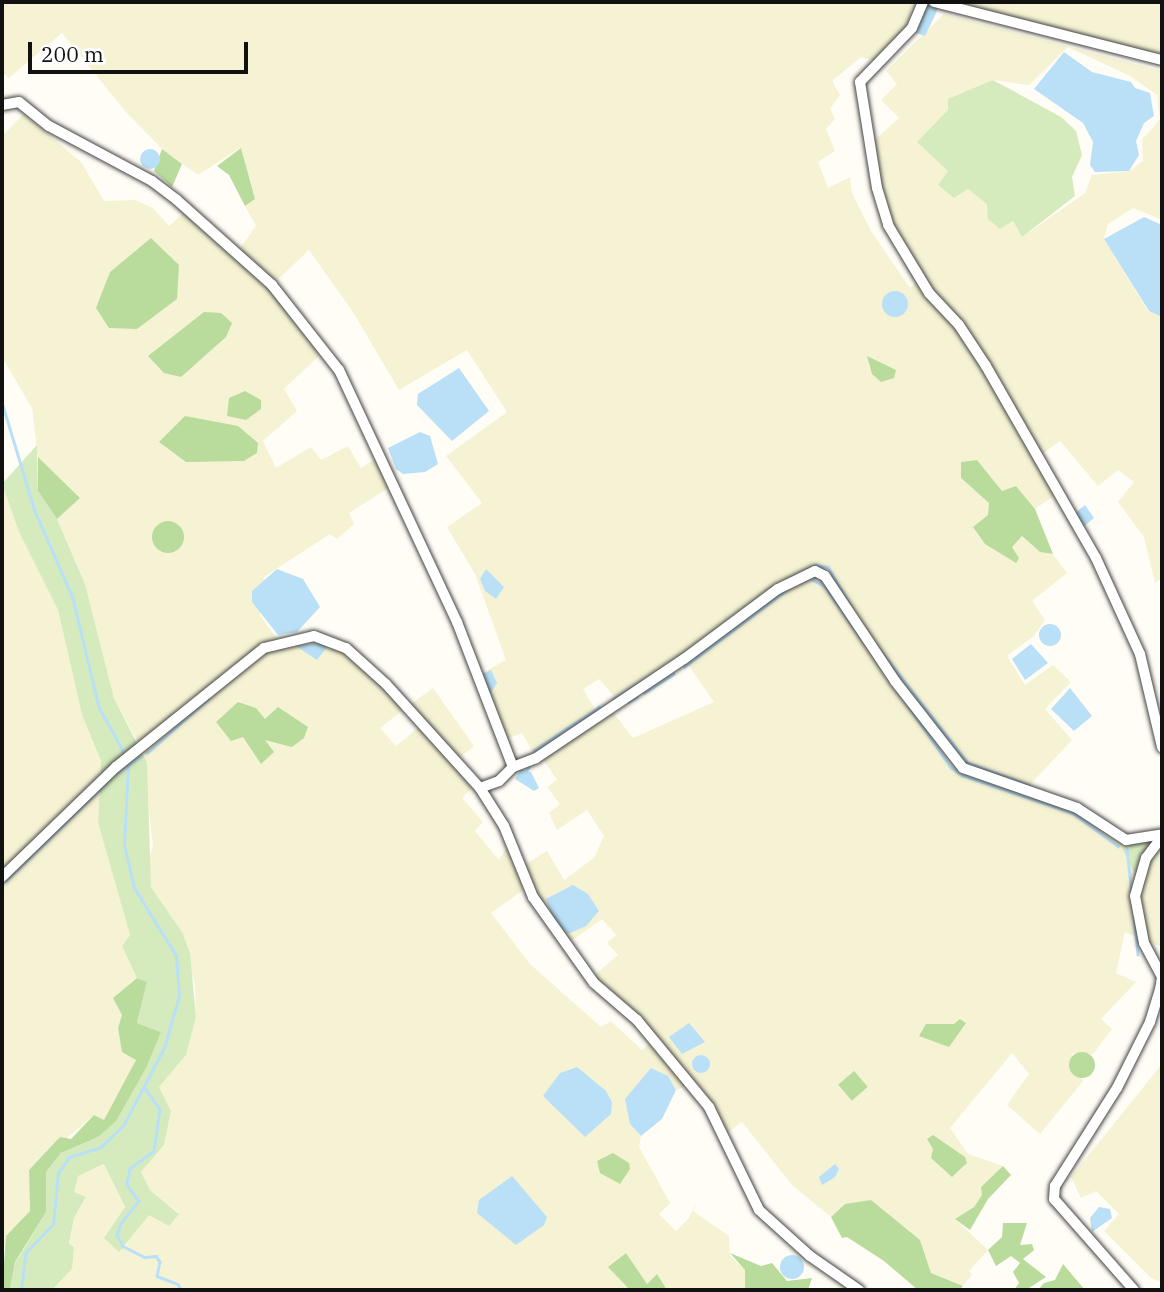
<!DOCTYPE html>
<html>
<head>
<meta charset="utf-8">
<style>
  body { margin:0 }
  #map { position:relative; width:1164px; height:1292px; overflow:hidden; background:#fffdf5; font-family:"IBM Plex Serif",serif }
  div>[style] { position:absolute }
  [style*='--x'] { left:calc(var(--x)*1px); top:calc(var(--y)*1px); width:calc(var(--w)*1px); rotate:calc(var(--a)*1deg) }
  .farmland>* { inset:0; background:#f6f3d4 }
  .green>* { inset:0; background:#d5ebbd }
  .forest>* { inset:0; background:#b9dc9c; transform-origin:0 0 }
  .round { border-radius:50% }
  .water>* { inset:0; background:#b9e0f7 }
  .stream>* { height:2.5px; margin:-1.25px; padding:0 1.25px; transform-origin:1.25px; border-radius:1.25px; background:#b9e0f7 }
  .roads { filter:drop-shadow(0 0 2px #444) drop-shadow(0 0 2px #444) }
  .minor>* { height:10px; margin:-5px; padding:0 5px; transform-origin:5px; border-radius:5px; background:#fff }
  span { translate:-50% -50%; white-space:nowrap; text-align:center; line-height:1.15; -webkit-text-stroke:7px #fff; paint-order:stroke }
  .frame { position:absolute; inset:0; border:4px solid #111; pointer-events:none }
  .scale { position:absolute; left:28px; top:42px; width:220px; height:32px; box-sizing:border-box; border:4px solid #111; border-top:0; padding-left:9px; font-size:21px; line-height:24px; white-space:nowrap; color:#111; -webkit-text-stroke:5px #fff; paint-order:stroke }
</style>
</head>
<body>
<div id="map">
  <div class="farmland">
    <div style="clip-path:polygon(evenodd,2px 2px,913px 2px,904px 36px,876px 61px,861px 57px,832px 81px,840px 95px,830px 109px,835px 119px,826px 129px,835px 151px,818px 162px,828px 188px,850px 177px,852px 193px,871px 231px,910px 288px,920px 279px,888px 225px,869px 145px,899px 118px,881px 100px,897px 84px,886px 71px,944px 14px,1162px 71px,1162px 220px,1133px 208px,1108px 224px,1104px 239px,1148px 311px,1162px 317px,1162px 578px,1155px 583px,1144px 537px,1118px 502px,1134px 482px,1118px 470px,1098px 486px,1060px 441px,1038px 457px,1058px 493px,1035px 509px,1016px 486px,1002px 491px,977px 460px,962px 462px,961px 478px,989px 503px,989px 515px,1012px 547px,1022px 536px,1040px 552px,1053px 554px,1067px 573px,1032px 601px,1045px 620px,1034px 636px,1007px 656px,1025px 685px,1053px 665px,1071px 682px,1045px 709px,1072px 740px,1025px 790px,1077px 808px,1114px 835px,1162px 837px,1162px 947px,1125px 932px,1116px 973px,1136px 982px,1101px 1019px,1112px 1029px,1093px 1054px,1071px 1054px,1083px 1081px,1040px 1134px,1007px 1105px,1029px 1074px,1012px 1053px,950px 1128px,968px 1154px,1003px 1166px,981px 1187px,982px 1195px,974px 1207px,955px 1219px,988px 1250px,969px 1271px,972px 1275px,963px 1286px,931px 1273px,920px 1240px,888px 1215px,845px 1204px,831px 1217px,792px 1185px,742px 1122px,722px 1137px,692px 1084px,676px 1090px,668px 1076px,630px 1124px,641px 1136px,639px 1147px,670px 1203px,659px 1214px,676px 1231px,689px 1218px,699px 1196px,693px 1211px,729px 1236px,730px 1256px,745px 1270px,745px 1290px,52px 1290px,72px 1269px,69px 1245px,74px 1218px,86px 1198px,74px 1192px,77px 1176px,105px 1164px,125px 1208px,104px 1238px,149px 1215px,179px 1213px,150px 1190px,141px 1172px,164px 1145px,171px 1111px,158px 1087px,186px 1055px,196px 1017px,195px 986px,182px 932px,151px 887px,148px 861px,153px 846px,142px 750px,114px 698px,85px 584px,57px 519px,80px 498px,38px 457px,32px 408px,2px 357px,2px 136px,24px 114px,81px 162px,104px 201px,135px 200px,153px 208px,169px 226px,186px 211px,236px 254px,256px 226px,245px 206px,255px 199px,240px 148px,198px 175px,162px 149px,126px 112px,62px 33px,9px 78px,2px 72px,2px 2px,1068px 47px,1130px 76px,1157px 95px,1160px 119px,1142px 140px,1143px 161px,1129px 171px,1092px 175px,1085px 193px,1022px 237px,1013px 221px,968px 189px,938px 186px,948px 171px,949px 110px,993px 80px,1029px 85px,1068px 47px,2px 2px,309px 250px,353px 312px,399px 390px,467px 350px,507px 412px,446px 456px,482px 503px,447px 527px,475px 574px,506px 660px,477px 676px,503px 740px,522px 733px,536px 758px,540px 755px,557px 780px,547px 787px,560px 804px,549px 813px,557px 830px,587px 810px,604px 836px,594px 858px,564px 880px,547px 851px,521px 867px,510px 842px,499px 860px,475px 831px,483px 822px,462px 798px,476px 784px,457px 760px,474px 746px,433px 688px,408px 706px,331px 640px,280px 643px,260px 615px,264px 577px,330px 534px,337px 539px,354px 524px,349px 513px,393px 485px,381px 455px,361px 468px,348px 446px,321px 460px,311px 447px,276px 468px,263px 441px,297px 411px,284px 389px,323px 352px,272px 285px,309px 250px,2px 2px,684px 659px,714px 702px,633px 738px,609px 707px,598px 714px,583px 689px,599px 679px,618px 701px,684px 659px,2px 2px,407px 707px,423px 724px,396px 746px,380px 728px,407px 707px,2px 2px,529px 886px,564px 946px,602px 919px,616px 935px,607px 943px,618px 955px,590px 979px,654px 1040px,642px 1050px,611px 1021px,601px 1027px,530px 964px,491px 913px,529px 886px)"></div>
    <div style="clip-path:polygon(948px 2px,1162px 2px,1162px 55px)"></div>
    <div style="clip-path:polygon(2px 484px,19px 532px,58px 610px,82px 715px,101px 761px,98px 823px,130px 935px,122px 946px,137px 978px,113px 998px,122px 1015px,118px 1028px,136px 1059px,121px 1094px,104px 1120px,94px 1115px,29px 1170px,30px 1211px,6px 1236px,2px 1260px)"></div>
    <div style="clip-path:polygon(1162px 1064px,1162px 1282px,1151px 1278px,1104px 1231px,1119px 1214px,1096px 1191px,1081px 1198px,1071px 1177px)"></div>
  </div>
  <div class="green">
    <div style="clip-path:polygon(993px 80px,1061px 117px,1076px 131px,1082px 155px,1072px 177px,1075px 196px,1022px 237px,1013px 221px,1000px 229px,988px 219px,987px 204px,968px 189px,954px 198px,938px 185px,948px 171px,917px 142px,948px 110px,948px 99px)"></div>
    <div style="clip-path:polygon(37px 445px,38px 491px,57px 519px,85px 584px,114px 698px,147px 763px,151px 887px,182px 932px,190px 953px,196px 1017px,186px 1055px,159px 1087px,171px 1111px,164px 1145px,141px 1172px,150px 1190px,179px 1214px,169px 1226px,149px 1215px,119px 1252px,104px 1238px,125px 1207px,104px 1164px,78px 1176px,74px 1192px,86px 1197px,74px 1218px,69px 1244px,74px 1247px,72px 1269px,52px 1290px,10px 1290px,15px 1263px,46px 1212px,46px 1172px,61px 1153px,98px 1137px,132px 1092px,161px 1032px,137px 1023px,147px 982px,137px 978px,122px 946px,130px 935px,98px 823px,101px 761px,82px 715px,58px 610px,19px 532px,2px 484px)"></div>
    <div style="clip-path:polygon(1162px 834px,1140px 873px,1133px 871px,1123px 850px,1126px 840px)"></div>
  </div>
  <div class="forest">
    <div style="clip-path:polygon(241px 148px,255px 199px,245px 206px,229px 175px,217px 166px)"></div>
    <div style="clip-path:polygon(162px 149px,182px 164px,172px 187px,154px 171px)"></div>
    <div style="clip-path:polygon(151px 238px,179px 265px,177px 299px,137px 329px,109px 328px,96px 308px,110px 272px)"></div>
    <div style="clip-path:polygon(204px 312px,221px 313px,232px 323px,226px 337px,181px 377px,164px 373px,148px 356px)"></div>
    <div style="clip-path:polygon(867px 356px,896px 370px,894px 378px,881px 382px,872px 374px)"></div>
    <div style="clip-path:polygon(245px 391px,261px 400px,261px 409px,246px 420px,227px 416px,229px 398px)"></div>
    <div style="clip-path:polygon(185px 416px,238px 426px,258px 443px,257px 453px,244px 461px,186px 462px,159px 442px)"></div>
    <div style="clip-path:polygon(38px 457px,80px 498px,57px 519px,38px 491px)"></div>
    <div style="clip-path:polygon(977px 460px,1002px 491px,1016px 486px,1035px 509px,1053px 554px,1040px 552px,1022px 536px,1012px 547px,1019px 558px,1016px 563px,985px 544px,973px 527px,988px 515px,989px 503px,961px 478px,961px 462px)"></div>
    <div class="round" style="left:152px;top:521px;width:32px;height:32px"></div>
    <div style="clip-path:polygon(238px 702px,256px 708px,265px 719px,278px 707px,308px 727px,304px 738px,292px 747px,265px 740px,274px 752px,261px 764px,243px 737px,231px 741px,216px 722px)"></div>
    <div style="clip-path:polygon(137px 978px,147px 982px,137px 1023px,161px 1032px,146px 1068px,116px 1121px,98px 1137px,61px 1153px,46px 1172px,46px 1212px,15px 1262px,10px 1290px,2px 1290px,6px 1236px,30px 1211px,29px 1170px,60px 1137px,71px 1139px,94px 1115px,104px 1120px,136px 1060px,122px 1052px,118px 1028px,122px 1015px,113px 998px)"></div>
    <div style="clip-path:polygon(960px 1019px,966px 1023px,949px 1047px,919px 1036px,926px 1024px,954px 1024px)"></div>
    <div class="round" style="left:1069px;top:1052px;width:26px;height:26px"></div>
    <div style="left:854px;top:1071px;width:21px;height:21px;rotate:49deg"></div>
    <div style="clip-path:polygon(933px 1135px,965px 1157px,967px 1163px,952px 1177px,931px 1158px,933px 1149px,927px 1139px)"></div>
    <div style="clip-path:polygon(613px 1153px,629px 1163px,630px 1169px,620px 1184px,600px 1173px,597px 1161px)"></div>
    <div style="clip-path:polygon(1003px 1166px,1011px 1175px,988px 1199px,970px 1230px,955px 1219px,974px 1207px,982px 1195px,981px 1187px)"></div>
    <div style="clip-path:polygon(871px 1200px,920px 1240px,931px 1273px,963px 1286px,959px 1290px,918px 1290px,884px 1261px,847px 1237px,842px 1238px,831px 1217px,845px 1204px)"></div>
    <div style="clip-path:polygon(1003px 1223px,1027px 1223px,1020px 1245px,1032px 1244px,1034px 1250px,1023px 1259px,1046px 1277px,1026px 1290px,1014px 1290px,1019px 1283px,1013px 1272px,1020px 1263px,1011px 1256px,996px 1266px,988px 1250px,1002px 1237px)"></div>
    <div style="clip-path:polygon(626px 1253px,647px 1284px,657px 1274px,667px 1290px,630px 1290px,608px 1267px)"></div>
    <div style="clip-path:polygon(730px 1253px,761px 1266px,772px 1263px,787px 1281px,812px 1278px,808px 1290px,745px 1290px,745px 1270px)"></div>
    <div style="clip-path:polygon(1063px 1264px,1085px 1290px,1038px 1290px,1044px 1283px,1055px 1280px)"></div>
  </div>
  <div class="water">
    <div style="clip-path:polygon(927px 5px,937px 6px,937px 11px,925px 36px,913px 32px)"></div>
    <div style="clip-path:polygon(1064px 52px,1092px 72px,1131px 82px,1135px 88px,1150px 93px,1154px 116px,1144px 123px,1136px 141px,1139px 155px,1129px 171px,1095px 172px,1090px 165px,1093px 142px,1083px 123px,1034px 89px)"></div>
    <div class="round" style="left:140px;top:149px;width:20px;height:20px"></div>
    <div style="clip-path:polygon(1144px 217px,1162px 225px,1162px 317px,1149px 311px,1104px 239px)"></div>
    <div class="round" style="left:882px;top:291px;width:26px;height:26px"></div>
    <div style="clip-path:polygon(459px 368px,489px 411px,452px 441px,417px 405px,418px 394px)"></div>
    <div style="clip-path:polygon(420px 432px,430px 436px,438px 464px,425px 472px,403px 474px,396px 469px,388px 448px)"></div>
    <div style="clip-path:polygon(1085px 505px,1094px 518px,1082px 528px,1073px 515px)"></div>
    <div style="clip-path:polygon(277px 569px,303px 579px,320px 607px,297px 632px,278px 635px,252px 602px,252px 591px)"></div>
    <div style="clip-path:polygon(486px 569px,504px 587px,496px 599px,485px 591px,480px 579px)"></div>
    <div class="round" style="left:1039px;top:624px;width:22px;height:22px"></div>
    <div style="clip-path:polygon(321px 643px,327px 647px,317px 660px,296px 646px)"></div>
    <div style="clip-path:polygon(1031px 644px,1048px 663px,1025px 680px,1012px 659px)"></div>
    <div style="clip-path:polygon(491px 670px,497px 683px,490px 694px,483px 674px)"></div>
    <div style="clip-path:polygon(1070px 688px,1092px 716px,1074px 731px,1051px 709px)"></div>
    <div style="clip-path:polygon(521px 769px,531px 772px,539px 788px,534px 791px,515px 779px)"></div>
    <div style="clip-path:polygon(573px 885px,588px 894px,599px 911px,586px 926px,568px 934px,554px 921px,546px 899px)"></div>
    <div style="clip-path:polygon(689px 1023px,705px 1042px,682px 1054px,669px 1037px)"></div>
    <div class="round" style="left:692px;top:1055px;width:18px;height:18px"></div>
    <div style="clip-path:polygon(577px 1067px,606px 1091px,612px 1102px,611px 1114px,585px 1137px,543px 1096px,560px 1073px)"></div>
    <div style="clip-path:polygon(651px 1068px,668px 1076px,676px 1090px,662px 1119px,641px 1136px,630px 1124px,625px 1099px)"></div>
    <div style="clip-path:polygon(835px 1164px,839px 1169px,835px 1177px,822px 1185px,819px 1177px)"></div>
    <div style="clip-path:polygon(512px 1176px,547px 1217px,544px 1225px,516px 1245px,477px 1213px,479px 1200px)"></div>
    <div style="clip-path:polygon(1099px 1207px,1110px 1209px,1112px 1218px,1092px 1232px,1090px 1218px)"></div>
    <div class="round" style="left:780px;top:1255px;width:24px;height:24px"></div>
  </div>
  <div class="stream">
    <div style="--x:2;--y:402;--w:114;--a:73.2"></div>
    <div style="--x:35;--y:511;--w:95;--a:66.4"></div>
    <div style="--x:73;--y:598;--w:112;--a:76.6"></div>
    <div style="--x:99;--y:707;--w:56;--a:61.1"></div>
    <div style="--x:809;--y:578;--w:18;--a:27"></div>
    <div style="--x:825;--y:586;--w:221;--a:55.2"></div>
    <div style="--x:951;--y:767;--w:14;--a:36"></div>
    <div style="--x:962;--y:775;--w:117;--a:18.9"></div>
    <div style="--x:1073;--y:813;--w:56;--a:36.3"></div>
    <div style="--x:786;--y:580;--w:34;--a:-27"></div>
    <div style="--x:816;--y:565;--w:12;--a:9"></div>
    <div style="--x:828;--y:567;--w:44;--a:59.9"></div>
    <div style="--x:877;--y:646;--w:148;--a:52.1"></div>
    <div style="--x:968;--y:763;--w:65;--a:19.8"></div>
    <div style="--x:684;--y:667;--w:130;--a:-36.9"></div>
    <div style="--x:644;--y:693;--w:35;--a:-33"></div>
    <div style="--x:613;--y:699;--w:46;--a:-31.6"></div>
    <div style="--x:628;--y:702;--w:10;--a:-29"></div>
    <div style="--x:534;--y:750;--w:78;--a:-33.5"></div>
    <div style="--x:147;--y:753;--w:83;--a:-41.6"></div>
    <div style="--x:526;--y:770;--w:4;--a:-45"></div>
    <div style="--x:117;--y:772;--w:27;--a:-33"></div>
    <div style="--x:1127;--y:848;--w:107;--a:84.1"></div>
    <div style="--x:2;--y:884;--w:146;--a:-44.2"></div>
    <div style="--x:144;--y:1087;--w:27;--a:54"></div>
    <div style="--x:160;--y:1109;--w:42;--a:98.1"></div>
    <div style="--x:154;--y:1151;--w:30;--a:143"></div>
    <div style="--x:130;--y:1169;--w:16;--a:101"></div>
    <div style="--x:127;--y:1185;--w:20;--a:53"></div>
    <div style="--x:139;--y:1201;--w:28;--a:129"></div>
    <div style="--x:121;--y:1223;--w:13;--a:108"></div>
    <div style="--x:117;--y:1235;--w:13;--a:61"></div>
    <div style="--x:123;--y:1246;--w:25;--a:27"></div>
    <div style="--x:145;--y:1257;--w:11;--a:-5"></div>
    <div style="--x:156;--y:1256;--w:7;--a:56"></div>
    <div style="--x:160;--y:1262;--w:14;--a:102"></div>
    <div style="--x:157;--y:1276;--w:22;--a:21"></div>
    <div style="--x:178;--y:1284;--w:7;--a:63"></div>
    <div style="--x:21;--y:1290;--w:38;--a:-83"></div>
    <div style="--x:26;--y:1252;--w:39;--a:-46"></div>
    <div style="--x:53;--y:1224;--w:51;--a:-84.4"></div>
    <div style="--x:58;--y:1173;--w:19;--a:-55"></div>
    <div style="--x:69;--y:1157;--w:34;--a:-17"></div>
    <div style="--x:101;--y:1147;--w:30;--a:-44"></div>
    <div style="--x:123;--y:1126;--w:88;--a:-62.3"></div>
    <div style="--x:164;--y:1048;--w:54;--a:-73.9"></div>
    <div style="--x:179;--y:996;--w:40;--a:-94.3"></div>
    <div style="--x:176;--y:956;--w:80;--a:-121.7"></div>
    <div style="--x:134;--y:888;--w:44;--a:-103.1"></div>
    <div style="--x:124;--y:845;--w:82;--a:-87.2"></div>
  </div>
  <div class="roads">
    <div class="minor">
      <div style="--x:923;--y:2;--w:28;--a:113"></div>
      <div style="--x:912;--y:28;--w:75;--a:133.9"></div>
      <div style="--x:860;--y:82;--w:107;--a:80.9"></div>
      <div style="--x:877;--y:188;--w:39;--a:73"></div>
      <div style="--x:888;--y:225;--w:79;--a:58.9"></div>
      <div style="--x:929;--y:293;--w:44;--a:46.8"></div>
      <div style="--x:959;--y:325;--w:49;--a:56.6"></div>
      <div style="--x:986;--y:366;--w:221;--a:60.2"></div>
      <div style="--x:1096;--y:558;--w:106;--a:65.4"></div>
      <div style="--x:1140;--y:654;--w:96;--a:76.7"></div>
      <div style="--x:934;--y:2;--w:235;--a:14.3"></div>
      <div style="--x:2;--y:105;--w:17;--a:-10"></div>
      <div style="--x:19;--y:102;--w:38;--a:39"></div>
      <div style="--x:49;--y:126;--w:117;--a:28.1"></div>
      <div style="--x:152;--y:181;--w:31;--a:37"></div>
      <div style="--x:177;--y:200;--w:127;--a:41.8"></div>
      <div style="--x:272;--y:285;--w:108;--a:51.8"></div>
      <div style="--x:339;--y:370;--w:278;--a:64.9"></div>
      <div style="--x:457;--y:622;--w:155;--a:68.9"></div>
      <div style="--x:513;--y:767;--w:20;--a:135"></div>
      <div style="--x:499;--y:781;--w:20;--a:160"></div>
      <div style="--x:480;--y:788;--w:45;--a:57.7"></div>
      <div style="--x:504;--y:826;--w:77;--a:67.8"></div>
      <div style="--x:533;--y:897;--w:105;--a:54.7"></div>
      <div style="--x:594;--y:983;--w:57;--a:40.7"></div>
      <div style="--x:637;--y:1020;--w:113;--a:50.4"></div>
      <div style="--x:709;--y:1107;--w:114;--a:64.1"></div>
      <div style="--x:759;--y:1210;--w:69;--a:42"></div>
      <div style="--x:810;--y:1256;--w:60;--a:34.8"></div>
      <div style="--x:513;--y:767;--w:25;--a:-21"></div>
      <div style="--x:536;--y:758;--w:178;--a:-33.8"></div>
      <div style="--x:684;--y:659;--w:117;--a:-36.7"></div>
      <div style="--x:778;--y:589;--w:41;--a:-25.9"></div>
      <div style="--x:815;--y:571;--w:11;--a:27"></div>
      <div style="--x:825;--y:576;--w:126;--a:56.3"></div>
      <div style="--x:895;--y:681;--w:110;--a:52"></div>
      <div style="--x:963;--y:768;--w:121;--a:19.3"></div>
      <div style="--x:1077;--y:808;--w:59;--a:33.1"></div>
      <div style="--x:1126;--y:840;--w:36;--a:-9"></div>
      <div style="--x:2;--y:877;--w:158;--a:-44"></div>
      <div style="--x:116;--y:767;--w:190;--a:-38.8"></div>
      <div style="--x:264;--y:648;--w:51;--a:-13.5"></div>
      <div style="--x:314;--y:636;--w:34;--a:21"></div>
      <div style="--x:346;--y:648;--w:54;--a:42"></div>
      <div style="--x:386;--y:684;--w:140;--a:47.9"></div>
      <div style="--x:1134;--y:1290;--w:121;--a:-131.3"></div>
      <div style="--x:1054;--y:1199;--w:13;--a:-86"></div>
      <div style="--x:1055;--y:1186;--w:116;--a:-57.7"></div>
      <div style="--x:1117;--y:1088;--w:74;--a:-63.4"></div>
      <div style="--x:1150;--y:1022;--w:34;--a:-73"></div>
      <div style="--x:1160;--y:990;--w:13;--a:-81"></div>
      <div style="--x:1162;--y:977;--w:38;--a:-118"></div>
      <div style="--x:1144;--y:943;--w:48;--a:-100.8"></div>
      <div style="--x:1135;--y:896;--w:40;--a:-74"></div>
      <div style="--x:1146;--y:858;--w:26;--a:-53"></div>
    </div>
  </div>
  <div class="frame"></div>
  <div class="scale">200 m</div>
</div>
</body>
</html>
